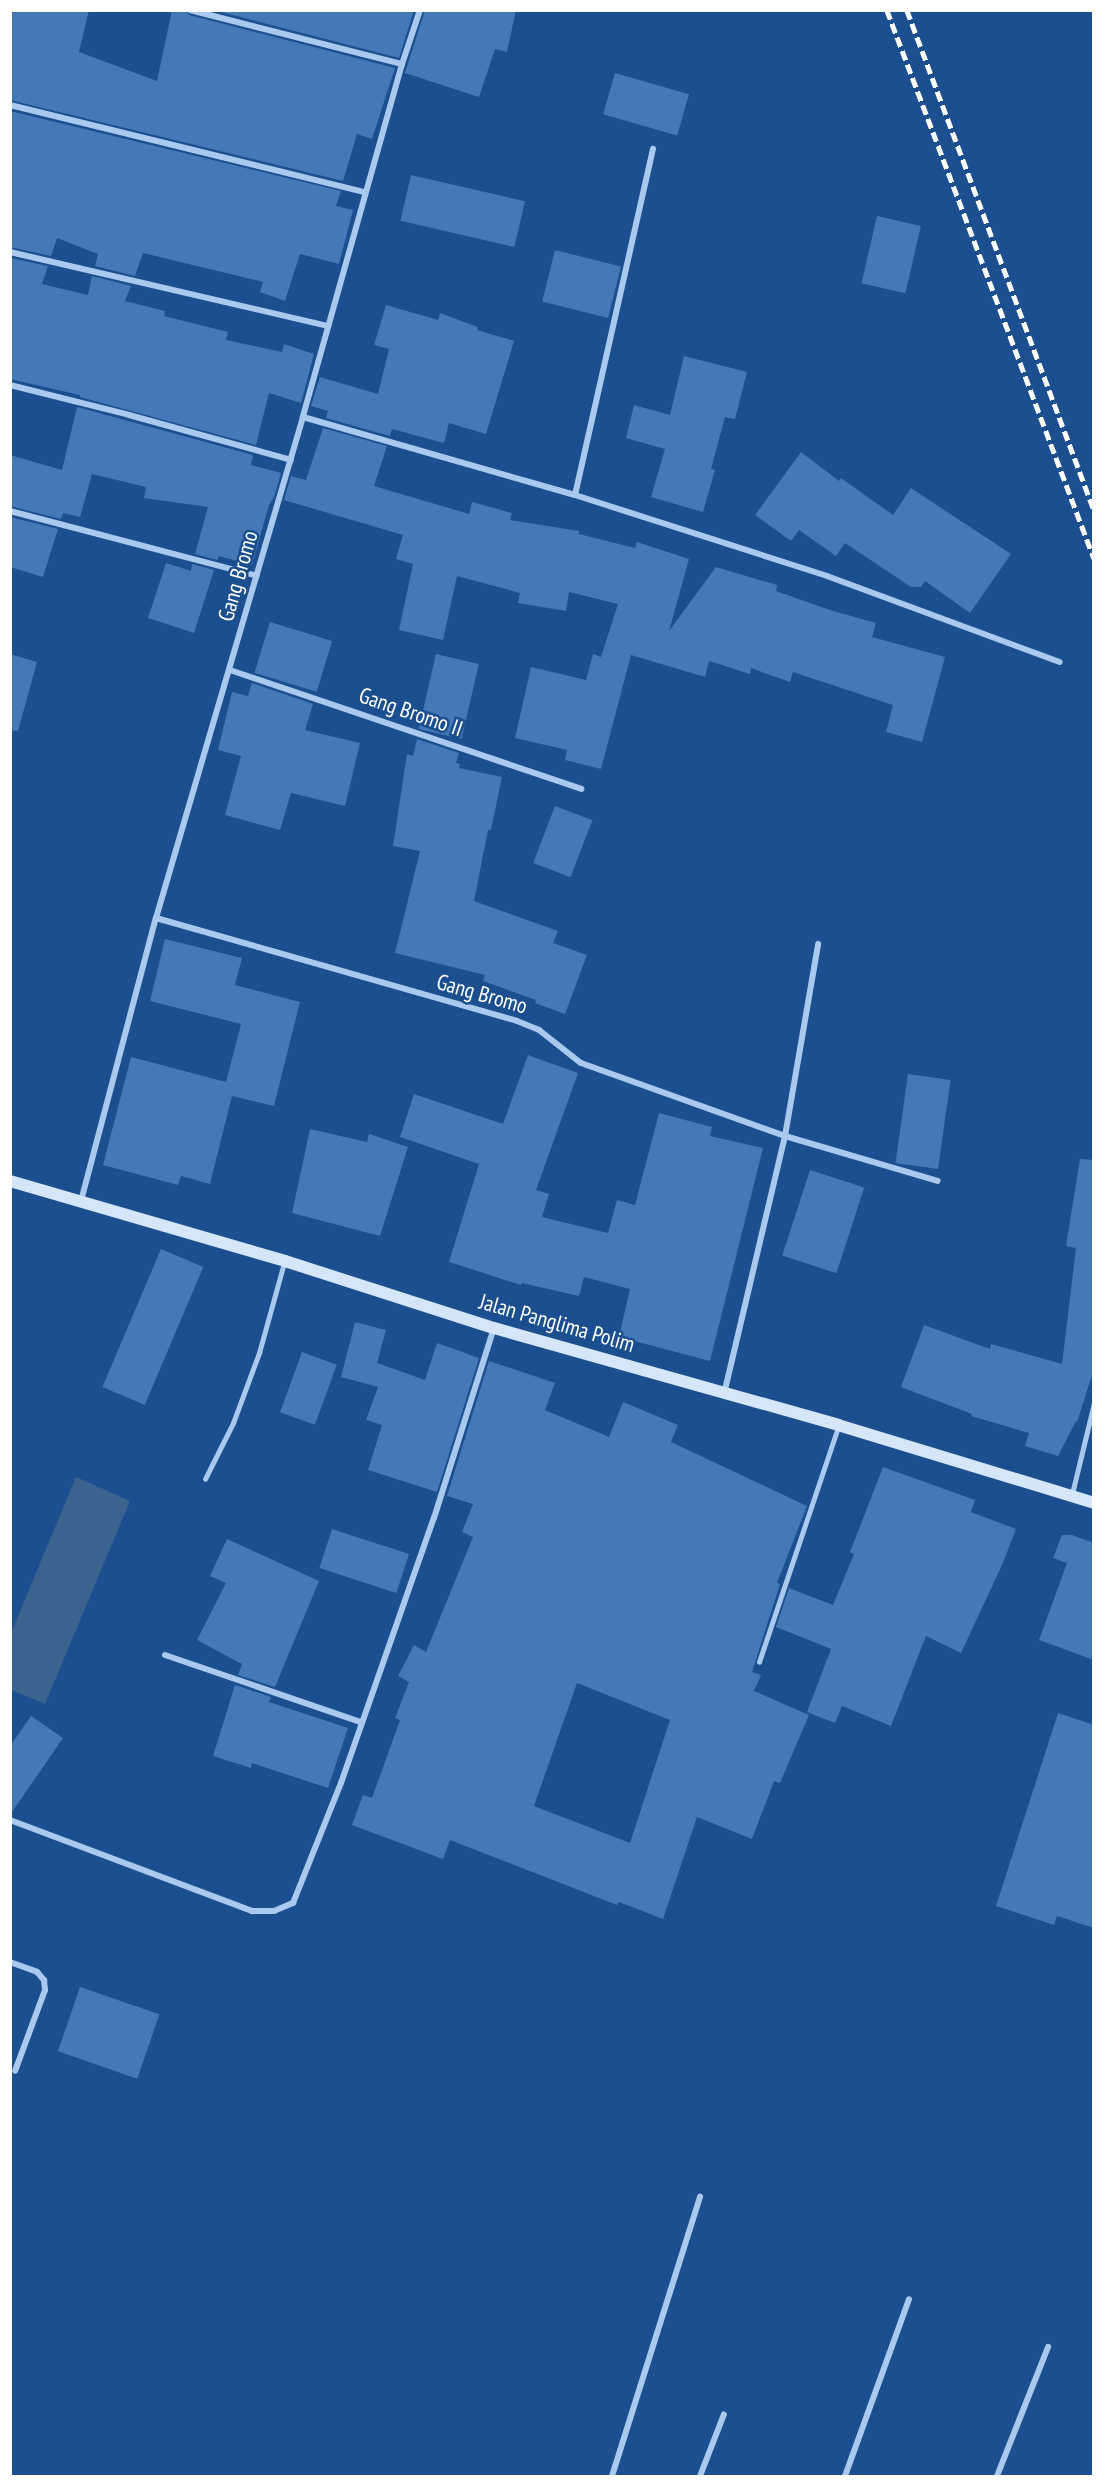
<!DOCTYPE html>
<html>
<head>
<meta charset="utf-8">
<style>
  body { margin:0 }
  #map { position:relative; width:1104px; height:2487px; overflow:hidden; background:#1b4f8f; font-family:"PT Sans Narrow",sans-serif }
  div>[style] { position:absolute }
  [style*='--x'] { left:calc(var(--x)*1px); top:calc(var(--y)*1px); width:calc(var(--w)*1px); rotate:calc(var(--a)*1deg) }
  .water>* { inset:0; background:#3c6290 }
  .building>* { inset:0; background:#4478b7; transform-origin:0 0 }
  .service>* { height:4.5px; margin:-2.25px; padding:0 2.25px; transform-origin:2.25px; border-radius:2.25px; background:#a9c9ee }
  .minor>* { height:6px; margin:-3px; padding:0 3px; transform-origin:3px; border-radius:3px; background:#a9c9ee }
  .secondary>* { height:12px; margin:-6px; padding:0 6px; transform-origin:6px; border-radius:6px; background:#d6e6fa }
  .rail>* { height:4.5px; margin-top:-2.25px; transform-origin:0; background:repeating-linear-gradient(90deg,#fff 0 10px,transparent 0 14.5px) }
  span { translate:-50% -50%; white-space:nowrap; text-align:center; line-height:1.15; -webkit-text-stroke:5px #1b4f8f; paint-order:stroke }
  .street-label { font-size:22px; color:#fff }
  .frame { position:absolute; inset:0; border:12px solid #fff; pointer-events:none }
</style>
</head>
<body>
<div id="map">
  <div class="water">
    <div style="clip-path:polygon(76px 1477px,130px 1501px,45px 1704px,11px 1690px,11px 1633px)"></div>
  </div>
  <div class="building">
    <div style="clip-path:polygon(10px 10px,89px 10px,79px 52px,157px 81px,172px 10px,185px 10px,189px 15px,395px 68px,372px 139px,357px 134px,343px 181px,10px 100px)"></div>
    <div style="clip-path:polygon(213px 10px,414px 10px,399px 58px)"></div>
    <div style="clip-path:polygon(425px 10px,516px 10px,507px 52px,495px 49px,479px 97px,405px 73px)"></div>
    <div style="left:615px;top:73px;width:77px;height:43px;rotate:16deg"></div>
    <div style="clip-path:polygon(10px 111px,341px 191px,336px 206px,353px 210px,339px 264px,300px 254px,285px 301px,260px 292px,263px 282px,143px 253px,135px 276px,95px 266px,98px 254px,57px 238px,51px 256px,10px 247px)"></div>
    <div style="left:411px;top:175px;width:117px;height:47px;rotate:13deg"></div>
    <div style="left:877px;top:216px;width:45px;height:69px;rotate:13deg"></div>
    <div style="left:555px;top:250px;width:68px;height:53px;rotate:14deg"></div>
    <div style="clip-path:polygon(10px 258px,48px 266px,42px 284px,88px 295px,92px 276px,131px 286px,125px 301px,165px 311px,164px 316px,228px 332px,226px 340px,282px 352px,284px 344px,314px 354px,301px 403px,269px 393px,256px 445px,80px 397px,80px 395px,10px 379px)"></div>
    <div style="clip-path:polygon(386px 305px,438px 320px,440px 313px,478px 327px,477px 330px,514px 341px,486px 434px,449px 423px,444px 443px,392px 429px,390px 436px,326px 418px,328px 411px,311px 406px,320px 377px,378px 394px,389px 349px,374px 345px)"></div>
    <div style="clip-path:polygon(684px 356px,747px 372px,735px 419px,725px 417px,711px 469px,715px 470px,703px 512px,651px 497px,665px 449px,626px 438px,634px 405px,670px 415px)"></div>
    <div style="clip-path:polygon(77px 407px,253px 455px,251px 465px,281px 473px,274px 497px,269px 505px,252px 565px,219px 556px,217px 560px,195px 554px,208px 507px,144px 498px,146px 487px,92px 474px,80px 517px,63px 513px,61px 519px,10px 506px,10px 455px,62px 470px)"></div>
    <div style="clip-path:polygon(323px 428px,387px 446px,374px 486px,469px 514px,472px 502px,512px 513px,510px 520px,579px 531px,579px 534px,635px 548px,637px 542px,689px 559px,669px 631px,716px 567px,777px 585px,776px 591px,830px 610px,876px 623px,872px 637px,945px 657px,922px 742px,886px 732px,893px 705px,793px 672px,790px 682px,751px 668px,750px 674px,709px 661px,705px 677px,631px 655px,601px 769px,565px 760px,567px 750px,515px 738px,531px 667px,586px 680px,593px 654px,601px 657px,618px 604px,569px 592px,566px 611px,518px 603px,520px 593px,457px 576px,443px 640px,399px 630px,413px 564px,396px 559px,403px 535px,284px 500px,291px 476px,306px 480px)"></div>
    <div style="clip-path:polygon(801px 452px,839px 481px,841px 478px,893px 515px,911px 488px,1011px 554px,970px 613px,925px 581px,921px 587px,911px 587px,845px 543px,836px 556px,799px 530px,791px 541px,755px 515px)"></div>
    <div style="clip-path:polygon(10px 517px,58px 529px,43px 577px,10px 567px)"></div>
    <div style="clip-path:polygon(166px 563px,191px 571px,192px 564px,214px 570px,194px 633px,148px 618px)"></div>
    <div style="left:270px;top:622px;width:65px;height:53px;rotate:17deg"></div>
    <div style="clip-path:polygon(10px 654px,37px 662px,18px 731px,10px 730px)"></div>
    <div style="left:436px;top:654px;width:44px;height:77px;rotate:13deg"></div>
    <div style="clip-path:polygon(252px 683px,313px 704px,305px 730px,360px 743px,345px 806px,291px 793px,280px 830px,225px 815px,241px 756px,218px 750px,232px 692px,248px 696px)"></div>
    <div style="clip-path:polygon(417px 739px,459px 753px,456px 763px,460px 764px,459px 768px,502px 777px,491px 830px,488px 830px,474px 901px,558px 931px,553px 943px,587px 955px,565px 1014px,535px 1003px,536px 1000px,483px 981px,485px 975px,395px 953px,420px 851px,393px 846px,407px 754px,413px 756px)"></div>
    <div style="left:555px;top:806px;width:40px;height:61px;rotate:21deg"></div>
    <div style="clip-path:polygon(165px 939px,242px 958px,235px 985px,300px 1002px,274px 1106px,232px 1096px,210px 1184px,181px 1176px,178px 1185px,103px 1165px,131px 1057px,226px 1082px,241px 1024px,150px 1001px)"></div>
    <div style="clip-path:polygon(528px 1055px,578px 1073px,536px 1190px,549px 1194px,542px 1217px,608px 1233px,617px 1200px,635px 1205px,659px 1113px,712px 1127px,710px 1136px,763px 1148px,710px 1361px,619px 1337px,630px 1289px,584px 1277px,579px 1296px,522px 1283px,521px 1285px,449px 1262px,479px 1164px,400px 1137px,414px 1094px,503px 1124px)"></div>
    <div style="left:908px;top:1074px;width:43px;height:90px;rotate:8deg"></div>
    <div style="clip-path:polygon(310px 1129px,367px 1142px,369px 1134px,408px 1147px,380px 1236px,292px 1213px)"></div>
    <div style="clip-path:polygon(1080px 1159px,1094px 1160px,1094px 1369px,1077px 1422px,1076px 1421px,1058px 1456px,1025px 1446px,1029px 1433px,971px 1416px,972px 1414px,901px 1387px,924px 1325px,990px 1349px,991px 1344px,1062px 1364px,1076px 1248px,1066px 1246px)"></div>
    <div style="left:810px;top:1170px;width:57px;height:90px;rotate:18deg"></div>
    <div style="left:161px;top:1249px;width:46px;height:150px;rotate:23deg"></div>
    <div style="clip-path:polygon(355px 1322px,386px 1330px,377px 1363px,425px 1380px,437px 1343px,479px 1358px,437px 1492px,368px 1470px,382px 1425px,366px 1420px,378px 1387px,341px 1377px)"></div>
    <div style="left:302px;top:1352px;width:37px;height:64px;rotate:20deg"></div>
    <div style="clip-path:polygon(evenodd,489px 1361px,555px 1383px,545px 1410px,609px 1437px,623px 1402px,678px 1425px,671px 1442px,807px 1506px,777px 1583px,780px 1584px,752px 1672px,761px 1675px,754px 1691px,809px 1715px,780px 1783px,774px 1781px,752px 1839px,697px 1817px,663px 1919px,619px 1902px,617px 1905px,450px 1840px,443px 1859px,352px 1825px,363px 1795px,372px 1798px,400px 1720px,395px 1718px,409px 1682px,398px 1676px,414px 1645px,426px 1652px,473px 1537px,462px 1532px,473px 1504px,447px 1496px,489px 1361px,577px 1683px,670px 1720px,630px 1843px,534px 1806px,577px 1683px)"></div>
    <div style="clip-path:polygon(883px 1467px,975px 1500px,971px 1512px,1016px 1529px,1002px 1565px,961px 1653px,926px 1636px,891px 1726px,842px 1706px,835px 1723px,807px 1712px,831px 1649px,776px 1627px,789px 1588px,833px 1605px,854px 1554px,850px 1552px)"></div>
    <div style="left:332px;top:1529px;width:81px;height:41px;rotate:18deg"></div>
    <div style="clip-path:polygon(1062px 1535px,1072px 1535px,1094px 1543px,1094px 1660px,1039px 1640px,1067px 1563px,1053px 1558px)"></div>
    <div style="clip-path:polygon(227px 1539px,319px 1581px,275px 1687px,238px 1675px,242px 1664px,197px 1640px,226px 1583px,210px 1576px)"></div>
    <div style="clip-path:polygon(235px 1685px,271px 1697px,269px 1702px,348px 1728px,328px 1788px,252px 1763px,251px 1768px,213px 1756px)"></div>
    <div style="clip-path:polygon(1058px 1713px,1094px 1725px,1094px 1928px,1057px 1916px,1054px 1925px,996px 1906px)"></div>
    <div style="clip-path:polygon(31px 1716px,63px 1738px,10px 1815px,10px 1746px)"></div>
    <div style="left:80px;top:1987px;width:84px;height:68px;rotate:19deg"></div>
  </div>
  <div class="service">
    <div style="--x:205;--y:1479;--w:63;--a:-63.4"></div>
    <div style="--x:233;--y:1423;--w:75;--a:-69.6"></div>
    <div style="--x:259;--y:1353;--w:93;--a:-74.5"></div>
    <div style="--x:1072;--y:1494;--w:94;--a:-76.4"></div>
    <div style="--x:759;--y:1662;--w:248;--a:-71.4"></div>
  </div>
  <div class="minor">
    <div style="--x:190;--y:10;--w:219;--a:14.3"></div>
    <div style="--x:420;--y:10;--w:57;--a:108.4"></div>
    <div style="--x:402;--y:64;--w:367;--a:105.7"></div>
    <div style="--x:303;--y:417;--w:283;--a:16"></div>
    <div style="--x:575;--y:495;--w:265;--a:17.8"></div>
    <div style="--x:827;--y:576;--w:248;--a:20.3"></div>
    <div style="--x:10;--y:105;--w:366;--a:13.8"></div>
    <div style="--x:10;--y:252;--w:327;--a:13.1"></div>
    <div style="--x:10;--y:385;--w:123;--a:14.1"></div>
    <div style="--x:129;--y:415;--w:168;--a:15.5"></div>
    <div style="--x:303;--y:417;--w:522;--a:106.35"></div>
    <div style="--x:156;--y:918;--w:375;--a:15.9"></div>
    <div style="--x:517;--y:1021;--w:24;--a:22"></div>
    <div style="--x:539;--y:1030;--w:53;--a:38.2"></div>
    <div style="--x:581;--y:1063;--w:217;--a:19.7"></div>
    <div style="--x:785;--y:1136;--w:159;--a:16.4"></div>
    <div style="--x:575;--y:495;--w:355;--a:-77.3"></div>
    <div style="--x:10;--y:511;--w:255;--a:14.7"></div>
    <div style="--x:230;--y:670;--w:371;--a:18.7"></div>
    <div style="--x:81;--y:1201;--w:293;--a:-75.2"></div>
    <div style="--x:724;--y:1394;--w:265;--a:-76.7"></div>
    <div style="--x:785;--y:1136;--w:195;--a:-80.2"></div>
    <div style="--x:165;--y:1655;--w:207;--a:18.9"></div>
    <div style="--x:10;--y:1820;--w:259;--a:20.6"></div>
    <div style="--x:252;--y:1911;--w:22;--a:0"></div>
    <div style="--x:274;--y:1911;--w:21;--a:-23"></div>
    <div style="--x:293;--y:1903;--w:129;--a:-68.2"></div>
    <div style="--x:341;--y:1783;--w:281;--a:-70.7"></div>
    <div style="--x:434;--y:1518;--w:199;--a:-72.5"></div>
    <div style="--x:10;--y:1962;--w:29;--a:20"></div>
    <div style="--x:37;--y:1972;--w:11;--a:49"></div>
    <div style="--x:44;--y:1980;--w:10;--a:84"></div>
    <div style="--x:45;--y:1990;--w:86;--a:110.3"></div>
    <div style="--x:612;--y:2476;--w:293;--a:-72.5"></div>
    <div style="--x:700;--y:2476;--w:66;--a:-68.8"></div>
    <div style="--x:845;--y:2476;--w:188;--a:-70.1"></div>
    <div style="--x:997;--y:2476;--w:139;--a:-68.4"></div>
  </div>
  <div class="secondary">
    <div style="--x:10;--y:1181;--w:286;--a:16.2"></div>
    <div style="--x:285;--y:1261;--w:219;--a:17.8"></div>
    <div style="--x:494;--y:1328;--w:357;--a:15.7"></div>
    <div style="--x:838;--y:1425;--w:268;--a:16.9"></div>
  </div>
  <div class="rail">
    <div style="--x:887;--y:10;--w:586;--a:69.31"></div>
    <div style="--x:907;--y:10;--w:534;--a:69.49"></div>
  </div>
  <div class="street-label">
    <span style="left:238px;top:576px;rotate:-74deg">Gang Bromo</span>
    <span style="left:411px;top:712px;rotate:19deg">Gang Bromo II</span>
    <span style="left:482px;top:994px;rotate:16deg">Gang Bromo</span>
    <span style="left:557px;top:1323px;rotate:16deg">Jalan Panglima Polim</span>
  </div>
  <div class="frame"></div>
</div>
</body>
</html>
